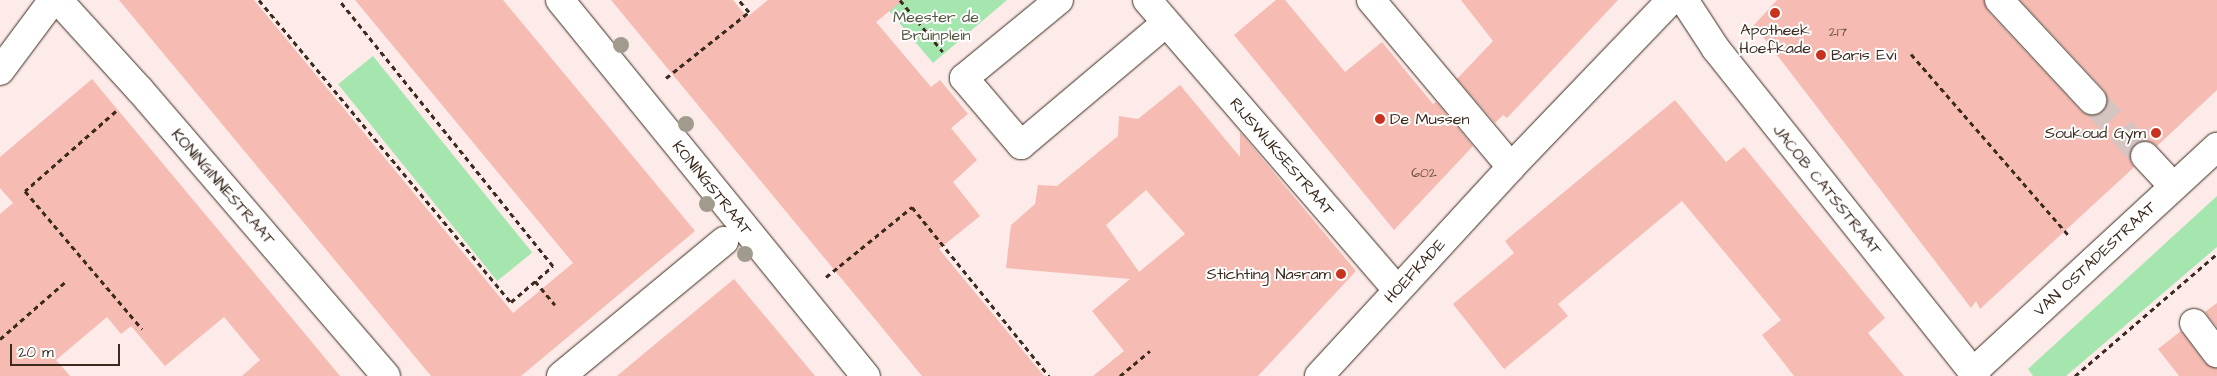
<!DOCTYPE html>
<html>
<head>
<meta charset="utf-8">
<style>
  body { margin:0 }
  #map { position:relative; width:2217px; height:376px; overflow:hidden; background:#fcebe8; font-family:"Architects Daughter",sans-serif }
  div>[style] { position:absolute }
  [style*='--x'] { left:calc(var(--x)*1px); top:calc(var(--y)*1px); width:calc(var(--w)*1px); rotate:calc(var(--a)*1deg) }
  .green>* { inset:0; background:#a5e6af; transform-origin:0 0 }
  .building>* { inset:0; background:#f6bbb2 }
  .minor-tunnel>* { height:28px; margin-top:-14px; transform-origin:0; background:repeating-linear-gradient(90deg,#d5c4c0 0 28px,transparent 0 42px) }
  .path>* { height:3px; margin-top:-1.5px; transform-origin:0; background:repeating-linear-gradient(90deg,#3b2a1e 0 5px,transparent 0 9px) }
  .roads { filter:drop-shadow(0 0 1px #3b2a1e) drop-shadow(0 0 1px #3b2a1e) }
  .minor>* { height:28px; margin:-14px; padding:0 14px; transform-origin:14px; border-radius:14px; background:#fff }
  .trees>* { width:16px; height:16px; margin:-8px; border-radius:50%; background:#a19b8d }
  .dots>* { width:14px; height:14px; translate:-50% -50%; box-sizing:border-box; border:2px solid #fff; border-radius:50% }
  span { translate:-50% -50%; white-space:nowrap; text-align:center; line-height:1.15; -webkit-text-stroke:4px #fff; paint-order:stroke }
  .number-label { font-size:14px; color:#6a4e43 }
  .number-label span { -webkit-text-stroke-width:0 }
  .park-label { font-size:16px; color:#565942 }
  .poi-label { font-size:16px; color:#3b2a1e }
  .left { translate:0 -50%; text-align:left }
  .right { translate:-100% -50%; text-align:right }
  .street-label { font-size:16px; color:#3b2a1e }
  .scale { position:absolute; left:10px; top:344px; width:110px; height:22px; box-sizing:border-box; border:2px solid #3b2a1e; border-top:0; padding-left:6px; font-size:15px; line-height:18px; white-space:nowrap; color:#3b2a1e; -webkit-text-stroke:4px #fff; paint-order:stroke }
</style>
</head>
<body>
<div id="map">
  <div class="green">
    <div style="clip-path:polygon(880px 0,1007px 0,933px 63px)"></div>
    <div style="left:373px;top:56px;width:253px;height:45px;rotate:51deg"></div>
    <div style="clip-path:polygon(2217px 196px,2217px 247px,2066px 376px,2033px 376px,2028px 369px)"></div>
  </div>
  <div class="building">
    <div style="clip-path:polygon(119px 0,254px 0,513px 313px,573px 263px,355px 0,503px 0,695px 231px,521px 376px,431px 376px)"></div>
    <div style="clip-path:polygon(611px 0,733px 0,747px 17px,768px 0,903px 0,876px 22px,931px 87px,940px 80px,968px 114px,951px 128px,977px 160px,953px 182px,980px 216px,939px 249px,1044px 376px,922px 376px)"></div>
    <div style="clip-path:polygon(1276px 0,1285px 0,1345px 72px,1382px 42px,1433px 104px,1436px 102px,1473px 146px,1394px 230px,1234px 35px)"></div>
    <div style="clip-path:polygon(1461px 0,1618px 0,1507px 118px,1503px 115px,1495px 123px,1457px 79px,1493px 41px)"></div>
    <div style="clip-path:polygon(1777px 0,1984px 0,1988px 11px,2081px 111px,2087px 115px,2095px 115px,2102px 112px,2107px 105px,2107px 97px,2104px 90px,2020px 0,2217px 0,2217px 90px,2157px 146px,2149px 141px,2142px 141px,2135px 144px,2130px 152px,2130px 160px,2134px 167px,2131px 170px,1980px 309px,1976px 301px,1971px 308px,1754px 25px)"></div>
    <div style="clip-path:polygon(92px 79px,276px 299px,340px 376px,242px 376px,260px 360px,224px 317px,165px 366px,131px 326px,121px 334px,107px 317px,56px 360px,70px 376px,0 376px,0 214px,13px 203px,0 188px,0 157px)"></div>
    <div style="clip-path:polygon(evenodd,1180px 85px,1240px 157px,1240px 132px,1356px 271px,1258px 376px,1093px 376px,1124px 351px,1092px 311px,1130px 279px,1006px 268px,1011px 225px,1035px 204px,1038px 185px,1057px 186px,1118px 136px,1119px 116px,1138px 119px,1180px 85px,1146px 190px,1185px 234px,1139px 272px,1106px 225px,1146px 190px)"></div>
    <div style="clip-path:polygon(1675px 100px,1726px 162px,1744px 147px,1885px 318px,1868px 333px,1904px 376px,1794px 376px,1762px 335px,1781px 320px,1682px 201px,1558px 304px,1568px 316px,1504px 369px,1453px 304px,1514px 253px,1505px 241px)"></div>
    <div style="clip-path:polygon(734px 279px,815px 376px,617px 376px,659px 341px)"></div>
    <div style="clip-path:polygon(2217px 303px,2217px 327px,2205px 312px)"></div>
    <div style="clip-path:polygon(2181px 331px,2205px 363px,2217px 368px,2217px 376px,2179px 376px,2158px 349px)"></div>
  </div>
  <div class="minor-tunnel">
    <div style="--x:2092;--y:100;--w:77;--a:46.6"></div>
  </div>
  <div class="path">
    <div style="--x:259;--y:0;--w:393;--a:50.2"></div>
    <div style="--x:511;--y:302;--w:55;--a:-40.6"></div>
    <div style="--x:553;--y:266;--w:341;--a:-128.8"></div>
    <div style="--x:900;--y:0;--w:67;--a:50.4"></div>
    <div style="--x:1911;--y:54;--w:242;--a:49"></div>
    <div style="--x:666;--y:78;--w:106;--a:-38.5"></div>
    <div style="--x:749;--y:12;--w:16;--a:-130"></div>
    <div style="--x:116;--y:111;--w:121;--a:138.7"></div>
    <div style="--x:25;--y:191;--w:181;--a:49.7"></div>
    <div style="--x:826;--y:277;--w:111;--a:-39.1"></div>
    <div style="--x:912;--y:207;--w:218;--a:51"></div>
    <div style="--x:535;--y:281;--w:31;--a:50"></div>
    <div style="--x:0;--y:339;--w:86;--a:-41.2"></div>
    <div style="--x:1120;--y:376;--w:39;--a:-40"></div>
    <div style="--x:2075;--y:376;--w:187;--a:-40.7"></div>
  </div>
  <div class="roads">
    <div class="minor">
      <div style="--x:58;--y:0;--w:122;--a:47.7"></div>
      <div style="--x:140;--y:90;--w:377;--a:49.3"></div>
      <div style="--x:560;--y:0;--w:485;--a:50.9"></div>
      <div style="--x:1059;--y:0;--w:123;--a:140.6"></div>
      <div style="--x:964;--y:78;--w:88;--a:49.6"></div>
      <div style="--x:1021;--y:145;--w:189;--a:-40.1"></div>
      <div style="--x:1147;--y:0;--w:383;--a:49.2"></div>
      <div style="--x:1371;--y:0;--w:218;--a:50"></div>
      <div style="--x:1684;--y:0;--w:59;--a:56.9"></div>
      <div style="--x:1716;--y:49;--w:418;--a:51.5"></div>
      <div style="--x:1999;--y:0;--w:137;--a:47.1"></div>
      <div style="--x:0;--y:71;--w:89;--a:-53.3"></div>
      <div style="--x:2145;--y:156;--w:41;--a:47"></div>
      <div style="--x:2194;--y:323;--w:38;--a:53"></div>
      <div style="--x:1973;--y:372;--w:332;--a:-42.7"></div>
      <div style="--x:561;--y:376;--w:212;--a:-39.6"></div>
      <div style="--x:1319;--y:376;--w:284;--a:-47.4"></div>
      <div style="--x:1511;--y:167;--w:231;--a:-46.2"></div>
    </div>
  </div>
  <div class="trees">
    <div style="left:621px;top:45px"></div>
    <div style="left:686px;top:124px"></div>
    <div style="left:707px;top:204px"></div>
    <div style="left:745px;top:254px"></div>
  </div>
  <div class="dots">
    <div style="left:1775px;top:13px;background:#c8321e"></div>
    <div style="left:1821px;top:55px;background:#c8321e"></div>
    <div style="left:1380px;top:119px;background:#c8321e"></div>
    <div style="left:2156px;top:133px;background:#c8321e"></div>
    <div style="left:1341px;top:274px;background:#c8321e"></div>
  </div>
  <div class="number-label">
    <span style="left:1838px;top:32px">217</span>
    <span style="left:1424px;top:173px">602</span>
  </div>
  <div class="park-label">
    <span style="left:936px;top:26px">Meester de<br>Bruinplein</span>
  </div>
  <div class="poi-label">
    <span style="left:1775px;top:39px">Apotheek<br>Hoefkade</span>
    <span class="left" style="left:1831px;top:55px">Baris Evi</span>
    <span class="left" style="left:1390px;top:119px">De Mussen</span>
    <span class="right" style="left:2146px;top:133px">Soukoud Gym</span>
    <span class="right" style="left:1331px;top:274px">Stichting Nasram</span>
  </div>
  <div class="street-label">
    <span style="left:1282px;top:157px;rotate:49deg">RIJSWIJKSESTRAAT</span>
    <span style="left:223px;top:187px;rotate:49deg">KONINGINNESTRAAT</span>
    <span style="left:712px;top:188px;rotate:51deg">KONINGSTRAAT</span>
    <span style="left:1827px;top:190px;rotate:51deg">JACOB CATSSTRAAT</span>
    <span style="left:2095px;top:259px;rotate:-43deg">VAN OSTADESTRAAT</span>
    <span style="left:1415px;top:271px;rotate:-47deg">HOEFKADE</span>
  </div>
  <div class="scale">20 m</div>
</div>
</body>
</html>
